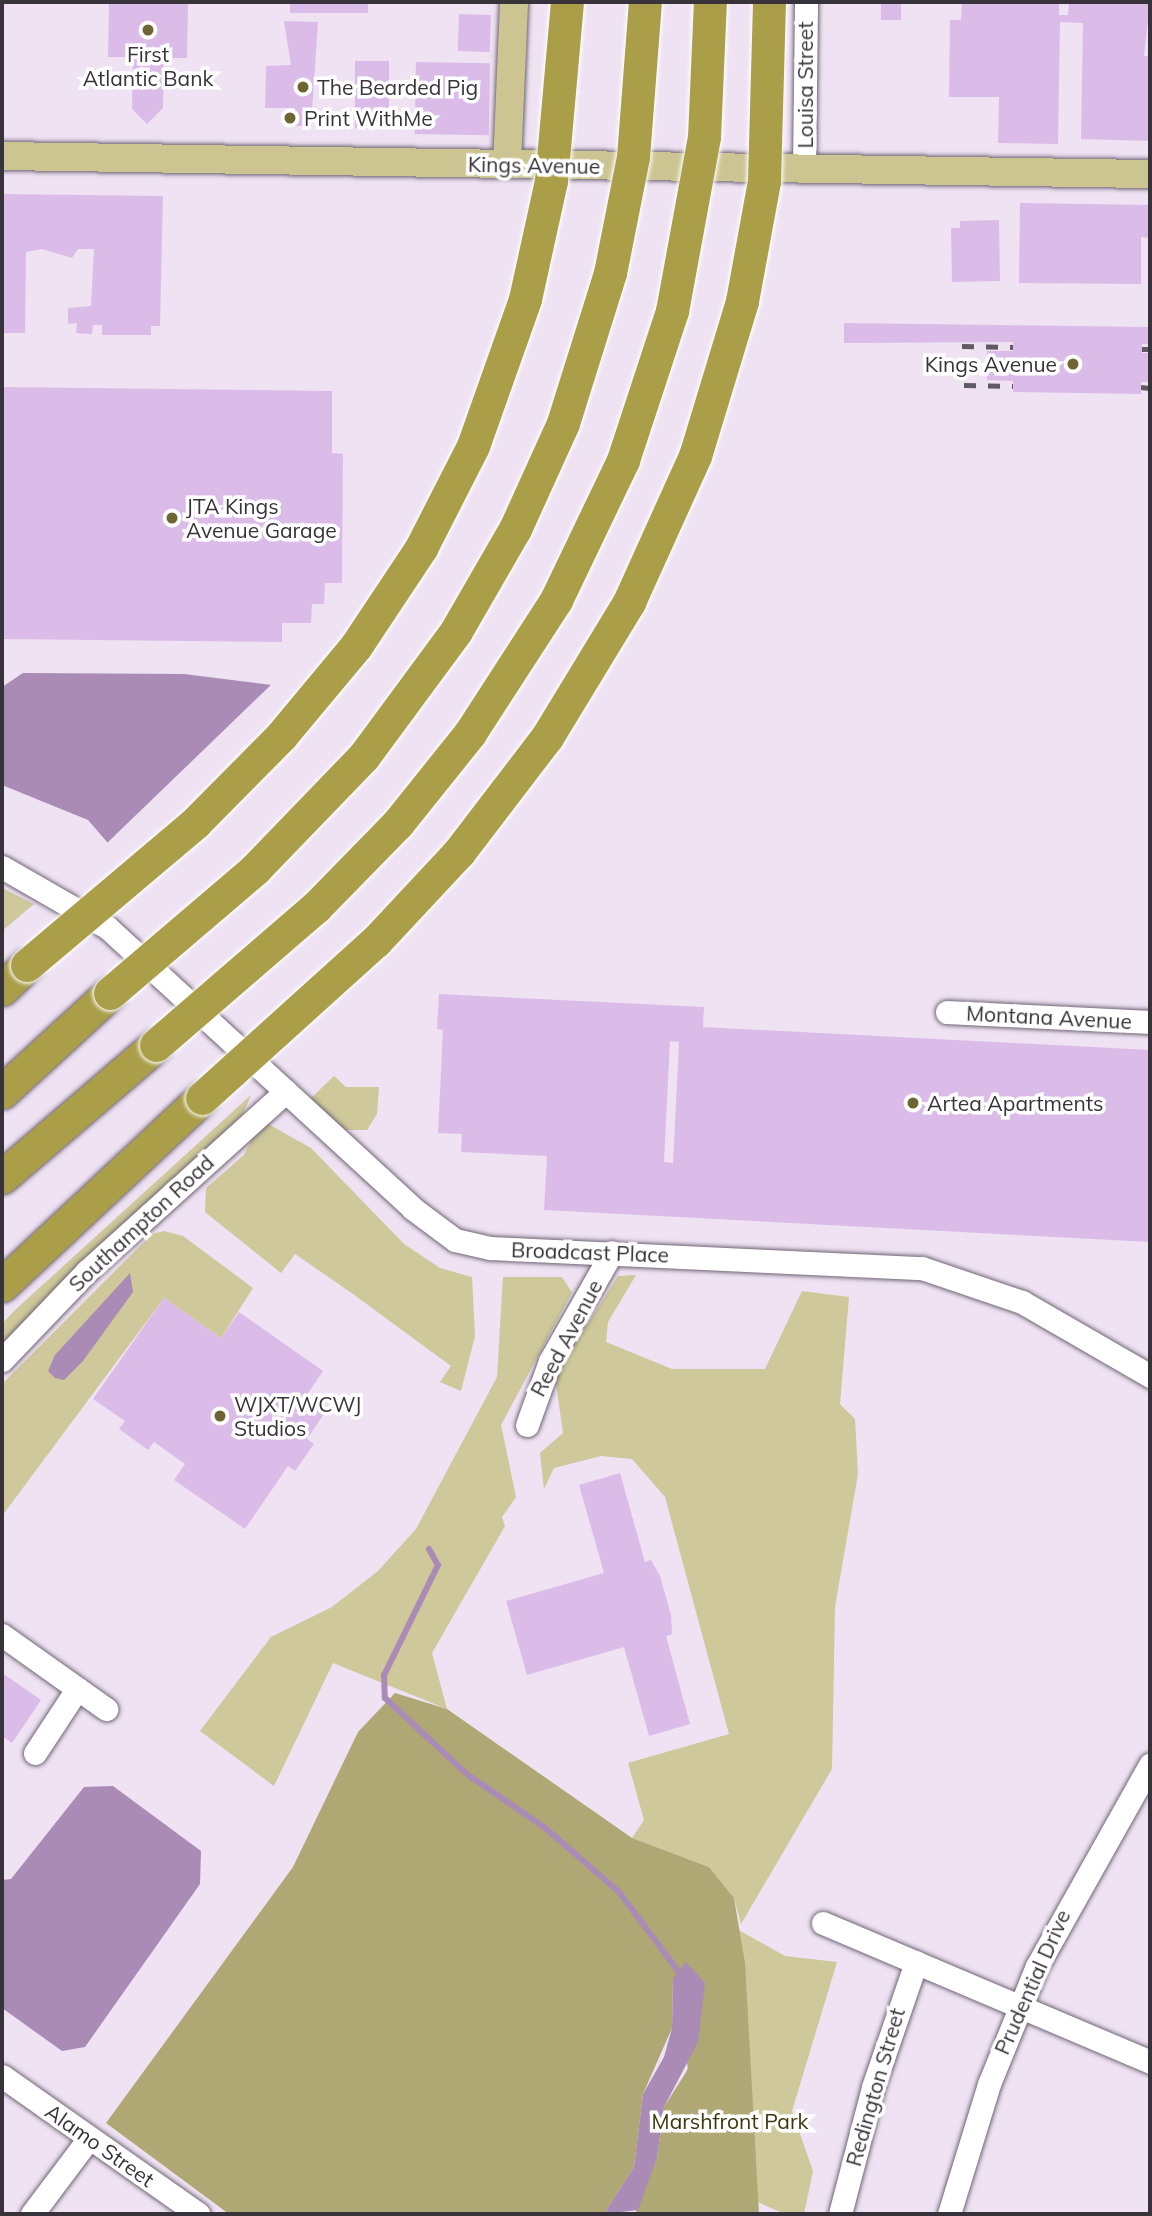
<!DOCTYPE html>
<html>
<head>
<meta charset="utf-8">
<style>
  body { margin:0 }
  #map { position:relative; width:1152px; height:2216px; overflow:hidden; background:#eee2f3; font-family:Mulish,sans-serif }
  div>[style] { position:absolute }
  [style*='--x'] { left:calc(var(--x)*1px); top:calc(var(--y)*1px); width:calc(var(--w)*1px); rotate:calc(var(--a)*1deg) }
  .green>* { inset:0; background:#cec89a }
  .forest>* { inset:0; background:#afa875 }
  .water>* { inset:0; background:#a98bb5 }
  .pier>* { inset:0; background:#eee2f3 }
  .stream>* { height:6px; margin:-3px; padding:0 3px; transform-origin:3px; border-radius:3px; background:#a98bb5 }
  .building>* { inset:0; background:#dbbce8; transform-origin:0 0 }
  .roads { filter:drop-shadow(0 0 2px #706675) drop-shadow(0 0 2px #706675) }
  .minor>* { height:23px; margin:-11.5px; padding:0 11.5px; transform-origin:11.5px; border-radius:11.5px; background:#fff }
  .major>* { height:28px; margin:-14px; padding:0 14px; transform-origin:14px; border-radius:14px; background:#ccc592 }
  .highway>* { height:33px; margin:-16.5px; padding:0 16.5px; transform-origin:16.5px; border-radius:16.5px; background:#aa9e49 }
  .rail>* { height:5px; margin-top:-2.5px; transform-origin:0; background:repeating-linear-gradient(90deg,#605a63 0 12px,transparent 0 24px) }
  .bridges { filter:drop-shadow(0 0 2px #fff) drop-shadow(0 0 2px #fff) }
  .highway-bridge>* { height:33px; margin:-16.5px; padding:0 16.5px; transform-origin:16.5px; border-radius:16.5px; background:#aa9e49 }
  .dots>* { width:19px; height:19px; translate:-50% -50%; box-sizing:border-box; border:4px solid #fff; border-radius:50% }
  span { translate:-50% -50%; white-space:nowrap; text-align:center; line-height:1.15; -webkit-text-stroke:7px #fff; paint-order:stroke }
  .poi-label { font-size:21px; color:#38333a }
  .left { translate:0 -50%; text-align:left }
  .right { translate:-100% -50%; text-align:right }
  .street-label { font-size:21px; color:#38333a }
  .park-label { font-size:21px; color:#3c360c }
  .frame { position:absolute; inset:0; border:4px solid #38333a; pointer-events:none }
</style>
</head>
<body>
<div id="map">
  <div class="green">
    <div style="clip-path:polygon(2px 888px,34px 904px,2px 931px)"></div>
    <div style="clip-path:polygon(334px 1076px,346px 1087px,379px 1087px,377px 1114px,367px 1130px,343px 1130px,309px 1100px)"></div>
    <div style="clip-path:polygon(251px 1095px,243px 1114px,2px 1343px,2px 1324px,14px 1311px)"></div>
    <div style="clip-path:polygon(261px 1120px,311px 1148px,404px 1244px,440px 1268px,472px 1277px,475px 1336px,461px 1391px,440px 1382px,451px 1366px,353px 1294px,295px 1254px,281px 1273px,205px 1212px,206px 1188px,244px 1155px)"></div>
    <div style="clip-path:polygon(164px 1231px,183px 1236px,253px 1288px,221px 1338px,164px 1298px,2px 1516px,2px 1384px,152px 1234px)"></div>
    <div style="clip-path:polygon(636px 1275px,608px 1322px,606px 1342px,672px 1369px,765px 1369px,802px 1291px,849px 1297px,840px 1404px,855px 1419px,858px 1474px,835px 1607px,832px 1769px,741px 1924px,734px 1898px,709px 1867px,632px 1838px,644px 1820px,628px 1763px,729px 1734px,665px 1497px,632px 1459px,601px 1456px,554px 1468px,544px 1489px,540px 1453px,563px 1433px,555px 1376px,618px 1276px)"></div>
    <div style="clip-path:polygon(503px 1277px,562px 1277px,572px 1292px,501px 1425px,516px 1497px,502px 1517px,505px 1526px,432px 1653px,447px 1709px,333px 1663px,274px 1786px,200px 1731px,271px 1637px,332px 1607px,378px 1571px,416px 1529px,497px 1377px)"></div>
    <div style="clip-path:polygon(735px 1928px,785px 1956px,837px 1962px,792px 2111px,813px 2171px,804px 2214px,785px 2214px,657px 2158px)"></div>
  </div>
  <div class="forest">
    <div style="clip-path:polygon(395px 1693px,447px 1709px,632px 1838px,709px 1867px,734px 1898px,745px 1963px,759px 2214px,635px 2214px,657px 2158px,664px 2107px,688px 2069px,673px 1979px,672px 2028px,643px 2094px,634px 2167px,604px 2214px,229px 2214px,106px 2123px,293px 1867px,358px 1732px)"></div>
  </div>
  <div class="water">
    <div style="clip-path:polygon(23px 673px,184px 674px,287px 687px,114px 850px,88px 820px,2px 785px,2px 687px)"></div>
    <div style="clip-path:polygon(130px 1273px,133px 1292px,83px 1361px,64px 1380px,55px 1378px,48px 1371px,55px 1355px)"></div>
    <div style="clip-path:polygon(113px 1786px,201px 1851px,200px 1884px,85px 2047px,62px 2051px,2px 2008px,2px 1880px,11px 1879px,84px 1787px)"></div>
    <div style="clip-path:polygon(686px 1962px,705px 1983px,698px 2042px,664px 2107px,657px 2158px,638px 2210px,604px 2214px,634px 2167px,643px 2094px,664px 2057px,672px 2028px,673px 1979px)"></div>
  </div>
  <div class="pier">
    <div style="clip-path:polygon(274px 682px,290px 685px,297px 709px,136px 863px,111px 852px,107px 843px)"></div>
  </div>
  <div class="stream">
    <div style="--x:429;--y:1549;--w:18;--a:61"></div>
    <div style="--x:438;--y:1565;--w:123;--a:116.1"></div>
    <div style="--x:384;--y:1675;--w:23;--a:88"></div>
    <div style="--x:385;--y:1698;--w:113;--a:42.9"></div>
    <div style="--x:468;--y:1775;--w:92;--a:34.4"></div>
    <div style="--x:544;--y:1827;--w:99;--a:40.9"></div>
    <div style="--x:619;--y:1892;--w:104;--a:53.2"></div>
  </div>
  <div class="building">
    <div style="clip-path:polygon(109px 2px,188px 2px,187px 58px,164px 58px,163px 108px,147px 124px,132px 109px,133px 57px,108px 57px)"></div>
    <div style="left:290px;top:2px;width:78px;height:11px"></div>
    <div style="left:881px;top:2px;width:20px;height:18px"></div>
    <div style="clip-path:polygon(962px 2px,1059px 2px,1059px 15px,1068px 15px,1069px 2px,1150px 2px,1144px 56px,1150px 56px,1150px 141px,1081px 139px,1083px 23px,1060px 22px,1058px 144px,998px 143px,999px 97px,949px 97px,950px 20px,961px 20px)"></div>
    <div style="left:459px;top:14px;width:32px;height:37px;rotate:2deg"></div>
    <div style="clip-path:polygon(284px 21px,318px 22px,311px 126px,295px 126px,295px 108px,265px 108px,266px 66px,291px 65px)"></div>
    <div style="left:355px;top:61px;width:34px;height:67px"></div>
    <div style="left:416px;top:62px;width:74px;height:72px;rotate:1deg"></div>
    <div style="clip-path:polygon(2px 194px,163px 196px,160px 326px,151px 326px,151px 335px,102px 335px,102px 325px,93px 325px,92px 334px,76px 333px,77px 323px,68px 324px,68px 308px,91px 306px,94px 249px,78px 249px,72px 258px,42px 249px,26px 252px,25px 333px,2px 333px)"></div>
    <div style="clip-path:polygon(1020px 203px,1150px 205px,1150px 238px,1141px 237px,1141px 284px,1019px 283px)"></div>
    <div style="clip-path:polygon(999px 220px,1000px 281px,952px 282px,951px 228px,960px 228px,960px 221px)"></div>
    <div style="clip-path:polygon(844px 323px,1150px 327px,1150px 344px,1142px 344px,1142px 353px,1150px 353px,1150px 382px,1141px 382px,1141px 394px,1013px 392px,1013px 381px,987px 380px,987px 351px,1013px 351px,1013px 342px,844px 343px)"></div>
    <div style="clip-path:polygon(2px 387px,332px 391px,332px 453px,343px 454px,342px 583px,325px 583px,324px 604px,312px 604px,311px 623px,282px 623px,282px 642px,2px 639px)"></div>
    <div style="clip-path:polygon(evenodd,439px 994px,704px 1007px,703px 1027px,1150px 1050px,1150px 1242px,544px 1210px,547px 1156px,461px 1152px,462px 1134px,438px 1133px,443px 1030px,437px 1029px,439px 994px,670px 1041px,679px 1042px,673px 1163px,664px 1162px,670px 1041px)"></div>
    <div style="clip-path:polygon(164px 1298px,221px 1338px,239px 1312px,323px 1371px,306px 1396px,326px 1411px,307px 1439px,314px 1444px,295px 1471px,288px 1466px,245px 1529px,174px 1480px,185px 1464px,154px 1442px,148px 1450px,119px 1429px,125px 1421px,93px 1399px)"></div>
    <div style="clip-path:polygon(620px 1473px,645px 1562px,651px 1560px,660px 1576px,671px 1615px,672px 1634px,666px 1636px,690px 1724px,649px 1736px,624px 1647px,527px 1675px,506px 1601px,604px 1573px,579px 1485px)"></div>
    <div style="clip-path:polygon(2px 1673px,41px 1700px,12px 1743px,2px 1736px)"></div>
  </div>
  <div class="roads">
    <div class="minor">
      <div style="--x:804;--y:169;--w:167;--a:-89.3"></div>
      <div style="--x:2;--y:867;--w:122;--a:29.9"></div>
      <div style="--x:108;--y:928;--w:413;--a:42.6"></div>
      <div style="--x:412;--y:1208;--w:54;--a:36.7"></div>
      <div style="--x:455;--y:1240;--w:37;--a:13"></div>
      <div style="--x:491;--y:1248;--w:431;--a:2.7"></div>
      <div style="--x:922;--y:1268;--w:106;--a:18.8"></div>
      <div style="--x:1022;--y:1302;--w:148;--a:30"></div>
      <div style="--x:947;--y:1012;--w:203;--a:2.8"></div>
      <div style="--x:2;--y:1360;--w:123;--a:-46.3"></div>
      <div style="--x:87;--y:1271;--w:268;--a:-42.1"></div>
      <div style="--x:527;--y:1425;--w:68;--a:-70.2"></div>
      <div style="--x:550;--y:1361;--w:125;--a:-60.4"></div>
      <div style="--x:2;--y:1635;--w:128;--a:35.4"></div>
      <div style="--x:35;--y:1753;--w:77;--a:-56.7"></div>
      <div style="--x:823;--y:1923;--w:355;--a:23"></div>
      <div style="--x:2;--y:2076;--w:240;--a:35.1"></div>
      <div style="--x:32;--y:2214;--w:95;--a:-53.1"></div>
      <div style="--x:840;--y:2214;--w:131;--a:-75.4"></div>
      <div style="--x:873;--y:2087;--w:132;--a:-71"></div>
      <div style="--x:949;--y:2214;--w:136;--a:-72.9"></div>
      <div style="--x:989;--y:2084;--w:127;--a:-67.9"></div>
      <div style="--x:1037;--y:1966;--w:231;--a:-60.7"></div>
    </div>
    <div class="major">
      <div style="--x:2;--y:156;--w:1148;--a:0.9"></div>
      <div style="--x:507;--y:164;--w:162;--a:-87.5"></div>
    </div>
    <div class="highway">
      <div style="--x:2;--y:989;--w:35;--a:-44"></div>
      <div style="--x:2;--y:1092;--w:147;--a:-42.5"></div>
      <div style="--x:2;--y:1177;--w:203;--a:-40.6"></div>
      <div style="--x:2;--y:1285;--w:274;--a:-43.1"></div>
    </div>
  </div>
  <div class="rail">
    <div style="--x:962;--y:346;--w:51;--a:1.1"></div>
    <div style="--x:1142;--y:349;--w:8;--a:0"></div>
    <div style="--x:964;--y:385;--w:49;--a:1.2"></div>
    <div style="--x:1141;--y:387;--w:9;--a:6"></div>
  </div>
  <div class="bridges">
    <div class="highway-bridge">
      <div style="--x:27;--y:965;--w:221;--a:-40.2"></div>
      <div style="--x:196;--y:822;--w:121;--a:-45.3"></div>
      <div style="--x:281;--y:736;--w:117;--a:-50.2"></div>
      <div style="--x:356;--y:646;--w:118;--a:-56.4"></div>
      <div style="--x:421;--y:548;--w:114;--a:-63"></div>
      <div style="--x:473;--y:446;--w:156;--a:-70.5"></div>
      <div style="--x:525;--y:299;--w:121;--a:-77.6"></div>
      <div style="--x:551;--y:181;--w:180;--a:-84.9"></div>
      <div style="--x:110;--y:993;--w:191;--a:-40.5"></div>
      <div style="--x:255;--y:869;--w:157;--a:-46"></div>
      <div style="--x:364;--y:756;--w:155;--a:-53.6"></div>
      <div style="--x:456;--y:631;--w:118;--a:-60"></div>
      <div style="--x:515;--y:529;--w:116;--a:-65.6"></div>
      <div style="--x:563;--y:423;--w:157;--a:-72.6"></div>
      <div style="--x:610;--y:273;--w:118;--a:-78.8"></div>
      <div style="--x:633;--y:157;--w:155;--a:-85.6"></div>
      <div style="--x:156;--y:1045;--w:211;--a:-40.8"></div>
      <div style="--x:316;--y:907;--w:117;--a:-45.7"></div>
      <div style="--x:398;--y:823;--w:115;--a:-51.3"></div>
      <div style="--x:470;--y:733;--w:158;--a:-57.1"></div>
      <div style="--x:556;--y:600;--w:155;--a:-64.4"></div>
      <div style="--x:623;--y:460;--w:157;--a:-71.8"></div>
      <div style="--x:672;--y:311;--w:177;--a:-79.6"></div>
      <div style="--x:704;--y:137;--w:135;--a:-87.5"></div>
      <div style="--x:202;--y:1098;--w:234;--a:-42.1"></div>
      <div style="--x:376;--y:941;--w:122;--a:-47"></div>
      <div style="--x:459;--y:852;--w:145;--a:-52.6"></div>
      <div style="--x:547;--y:737;--w:158;--a:-58.7"></div>
      <div style="--x:629;--y:602;--w:160;--a:-65.7"></div>
      <div style="--x:695;--y:456;--w:162;--a:-73.1"></div>
      <div style="--x:742;--y:301;--w:122;--a:-79.6"></div>
      <div style="--x:764;--y:181;--w:179;--a:-88.4"></div>
    </div>
  </div>
  <div class="dots">
    <div style="left:148px;top:30px;background:#6d6633"></div>
    <div style="left:303px;top:87px;background:#6d6633"></div>
    <div style="left:290px;top:118px;background:#6d6633"></div>
    <div style="left:1073px;top:364px;background:#6d6633"></div>
    <div style="left:172px;top:518px;background:#6d6633"></div>
    <div style="left:913px;top:1103px;background:#6d6633"></div>
    <div style="left:220px;top:1416px;background:#6d6633"></div>
  </div>
  <div class="poi-label">
    <span style="left:148px;top:66px">First<br>Atlantic Bank</span>
    <span class="left" style="left:317px;top:87px">The Bearded Pig</span>
    <span class="left" style="left:304px;top:118px">Print WithMe</span>
    <span class="right" style="left:1057px;top:364px">Kings Avenue</span>
    <span class="left" style="left:186px;top:518px">JTA Kings<br>Avenue Garage</span>
    <span class="left" style="left:927px;top:1103px">Artea Apartments</span>
    <span class="left" style="left:234px;top:1416px">WJXT/WCWJ<br>Studios</span>
  </div>
  <div class="street-label">
    <span style="left:805px;top:85px;rotate:-90deg">Louisa Street</span>
    <span style="left:534px;top:165px;rotate:1deg">Kings Avenue</span>
    <span style="left:1049px;top:1017px;rotate:3deg">Montana Avenue</span>
    <span style="left:141px;top:1223px;rotate:-43deg">Southampton Road</span>
    <span style="left:590px;top:1252px;rotate:2deg">Broadcast Place</span>
    <span style="left:566px;top:1338px;rotate:-62deg">Reed Avenue</span>
    <span style="left:1032px;top:1982px;rotate:-66deg">Prudential Drive</span>
    <span style="left:875px;top:2087px;rotate:-74deg">Redington Street</span>
    <span style="left:100px;top:2145px;rotate:35deg">Alamo Street</span>
  </div>
  <div class="park-label">
    <span style="left:730px;top:2121px">Marshfront Park</span>
  </div>
  <div class="frame"></div>
</div>
</body>
</html>
